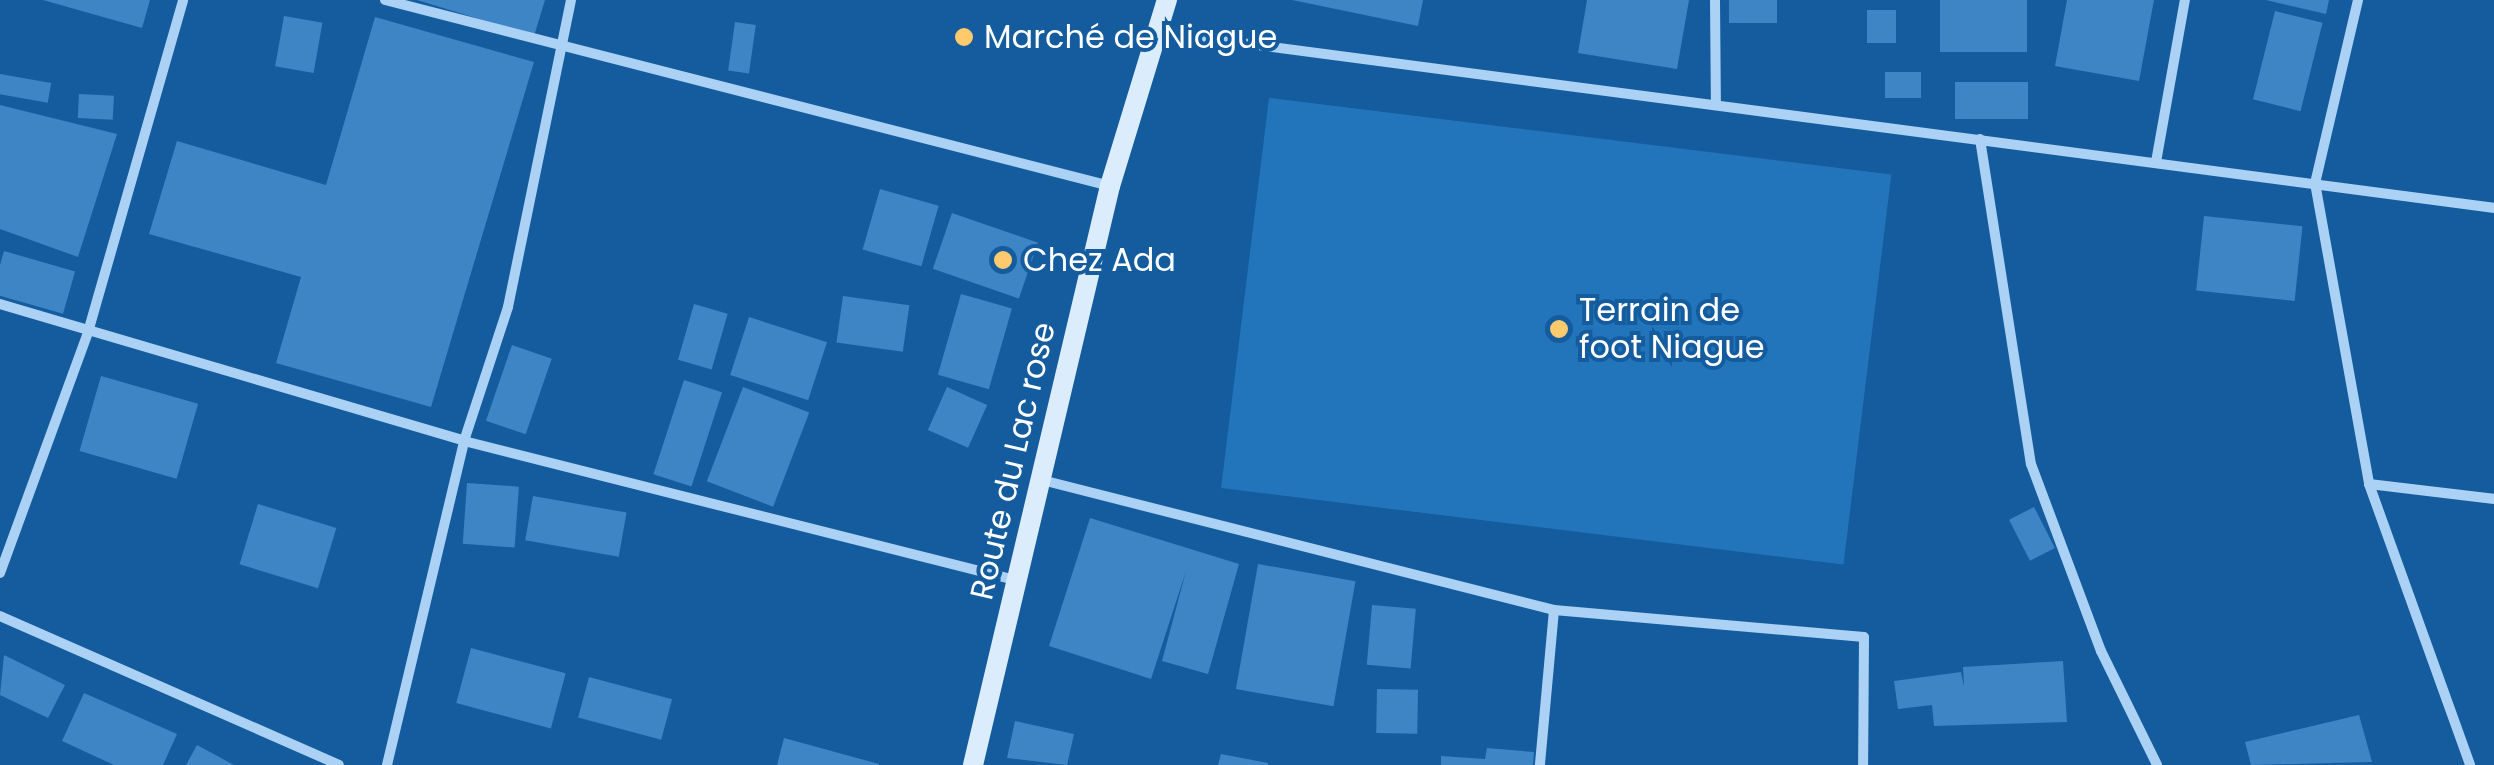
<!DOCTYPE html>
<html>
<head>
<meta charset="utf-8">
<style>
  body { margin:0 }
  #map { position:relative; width:2494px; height:765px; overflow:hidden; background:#145c9e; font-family:Poppins,sans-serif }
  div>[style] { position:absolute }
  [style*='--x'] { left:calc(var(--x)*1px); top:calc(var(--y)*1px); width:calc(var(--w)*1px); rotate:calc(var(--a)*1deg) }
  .green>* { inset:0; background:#2375bb; transform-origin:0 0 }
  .building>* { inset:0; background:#3d85c5; transform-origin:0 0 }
  .minor>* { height:10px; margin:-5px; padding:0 5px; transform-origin:5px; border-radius:5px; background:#abd2f4 }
  .secondary>* { height:20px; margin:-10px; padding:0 10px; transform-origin:10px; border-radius:10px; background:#dbedfd }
  .dots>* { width:28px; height:28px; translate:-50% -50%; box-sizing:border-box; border:5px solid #145c9e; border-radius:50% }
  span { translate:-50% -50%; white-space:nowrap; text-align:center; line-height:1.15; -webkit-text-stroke:8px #145c9e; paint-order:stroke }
  .poi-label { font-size:32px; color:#fff }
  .left { translate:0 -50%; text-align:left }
  .street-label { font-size:32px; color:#fff }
</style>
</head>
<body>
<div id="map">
  <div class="green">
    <div style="left:1269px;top:98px;width:627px;height:393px;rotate:7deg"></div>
  </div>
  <div class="building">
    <div style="clip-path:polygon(43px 0,150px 0,142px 28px)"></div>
    <div style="clip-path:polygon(417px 0,545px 0,534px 36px)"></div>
    <div style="clip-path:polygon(1292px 0,1423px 0,1418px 26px)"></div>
    <div style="clip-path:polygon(1587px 0,1689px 0,1677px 69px,1578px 53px)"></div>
    <div style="left:1729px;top:0;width:48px;height:23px"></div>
    <div style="left:1940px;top:0;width:87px;height:52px"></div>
    <div style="clip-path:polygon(2067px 0,2154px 0,2139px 81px,2055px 66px)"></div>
    <div style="clip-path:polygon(2266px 0,2329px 0,2326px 14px)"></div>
    <div style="left:1896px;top:10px;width:33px;height:29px;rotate:90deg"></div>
    <div style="left:2275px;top:11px;width:49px;height:91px;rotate:14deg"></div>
    <div style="left:284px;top:16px;width:39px;height:51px;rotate:10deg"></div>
    <div style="clip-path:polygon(375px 17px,534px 62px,431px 407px,276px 363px,301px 277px,149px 234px,177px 141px,326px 185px)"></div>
    <div style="left:735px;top:22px;width:21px;height:49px;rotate:8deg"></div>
    <div style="left:1885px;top:72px;width:36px;height:26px"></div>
    <div style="left:0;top:74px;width:52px;height:20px;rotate:10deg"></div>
    <div style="left:1955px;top:82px;width:73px;height:37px"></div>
    <div style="left:79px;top:94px;width:35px;height:24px;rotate:3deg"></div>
    <div style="clip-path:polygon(0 105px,117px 134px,78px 257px,0 229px)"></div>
    <div style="left:880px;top:189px;width:61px;height:63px;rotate:16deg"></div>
    <div style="left:952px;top:213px;width:91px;height:59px;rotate:19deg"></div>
    <div style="left:2204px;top:216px;width:99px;height:75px;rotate:6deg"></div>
    <div style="left:4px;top:251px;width:74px;height:44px;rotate:16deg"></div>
    <div style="left:961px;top:294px;width:53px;height:84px;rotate:16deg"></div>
    <div style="left:843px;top:296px;width:67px;height:47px;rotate:8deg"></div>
    <div style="left:694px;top:304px;width:35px;height:58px;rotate:16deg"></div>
    <div style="left:749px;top:317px;width:82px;height:61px;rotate:18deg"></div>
    <div style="left:512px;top:345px;width:42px;height:80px;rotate:19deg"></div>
    <div style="left:101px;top:376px;width:101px;height:78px;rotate:16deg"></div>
    <div style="left:684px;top:380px;width:40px;height:99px;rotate:18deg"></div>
    <div style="left:743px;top:387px;width:71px;height:101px;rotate:21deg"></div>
    <div style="left:947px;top:387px;width:44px;height:47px;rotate:24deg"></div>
    <div style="left:467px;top:483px;width:52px;height:61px;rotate:4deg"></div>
    <div style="left:533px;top:496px;width:95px;height:45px;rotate:10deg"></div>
    <div style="left:258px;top:504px;width:82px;height:63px;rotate:17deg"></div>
    <div style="left:2034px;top:507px;width:46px;height:28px;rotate:63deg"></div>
    <div style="clip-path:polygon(1090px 518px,1239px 564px,1208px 674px,1162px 661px,1186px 571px,1151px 679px,1049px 646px)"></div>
    <div style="left:1258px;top:564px;width:99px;height:127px;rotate:10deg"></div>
    <div style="left:1372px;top:605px;width:44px;height:60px;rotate:5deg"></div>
    <div style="left:471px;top:648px;width:98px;height:57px;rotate:15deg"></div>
    <div style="clip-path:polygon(4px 655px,65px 685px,48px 718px,0 695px)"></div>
    <div style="clip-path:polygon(2063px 661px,2067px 722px,1934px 726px,1932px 705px,1898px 709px,1894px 681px,1961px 672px,1964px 687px,1963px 667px)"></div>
    <div style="left:589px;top:677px;width:86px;height:42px;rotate:15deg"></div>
    <div style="left:1377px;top:689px;width:41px;height:44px;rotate:1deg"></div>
    <div style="clip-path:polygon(84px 693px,177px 734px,163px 765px,114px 765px,62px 741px)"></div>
    <div style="clip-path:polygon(2359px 715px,2372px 762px,2251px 765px,2245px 742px)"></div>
    <div style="clip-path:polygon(1015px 721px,1074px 734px,1067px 765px,1007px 758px)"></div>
    <div style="clip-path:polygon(784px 738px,879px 764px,879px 765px,777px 765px)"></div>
    <div style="clip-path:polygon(197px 745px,234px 765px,186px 765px)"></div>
    <div style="clip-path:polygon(1487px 748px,1534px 752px,1533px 765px,1441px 765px,1441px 756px,1485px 759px)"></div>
    <div style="clip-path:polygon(1221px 754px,1268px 763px,1268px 765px,1218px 765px)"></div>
  </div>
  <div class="minor">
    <div style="--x:385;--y:0;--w:748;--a:14.39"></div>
    <div style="--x:1715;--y:0;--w:105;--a:89.5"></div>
    <div style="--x:2358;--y:0;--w:188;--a:103.2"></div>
    <div style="--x:2315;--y:183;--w:306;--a:79.8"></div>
    <div style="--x:2369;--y:484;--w:299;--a:70.2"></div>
    <div style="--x:1158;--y:32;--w:1348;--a:7.5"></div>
    <div style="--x:1980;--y:139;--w:329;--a:81.1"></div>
    <div style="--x:2031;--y:464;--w:200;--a:69.5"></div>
    <div style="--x:2101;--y:651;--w:127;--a:63.8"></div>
    <div style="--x:2156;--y:162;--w:165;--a:-79.9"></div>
    <div style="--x:0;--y:304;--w:484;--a:16.4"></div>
    <div style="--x:464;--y:441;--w:568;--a:14.16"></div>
    <div style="--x:1038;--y:479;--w:532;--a:14.25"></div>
    <div style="--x:1554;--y:610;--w:156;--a:95.2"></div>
    <div style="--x:2369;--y:484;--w:126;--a:6.8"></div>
    <div style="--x:0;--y:573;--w:257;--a:-69.9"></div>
    <div style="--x:88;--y:332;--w:345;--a:-74"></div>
    <div style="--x:1554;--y:610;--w:311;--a:5"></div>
    <div style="--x:1864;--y:637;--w:128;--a:90.4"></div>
    <div style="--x:0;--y:616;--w:370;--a:23.7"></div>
    <div style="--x:387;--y:765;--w:333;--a:-76.6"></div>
    <div style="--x:464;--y:441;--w:141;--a:-71.8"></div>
    <div style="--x:508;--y:307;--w:313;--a:-78.4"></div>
  </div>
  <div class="secondary">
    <div style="--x:973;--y:765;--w:595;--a:-76.69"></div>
    <div style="--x:1110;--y:186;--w:195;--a:-73"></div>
  </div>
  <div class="dots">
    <div style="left:964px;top:37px;background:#ffc96e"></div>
    <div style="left:1003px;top:260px;background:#ffc96e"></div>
    <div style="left:1559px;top:329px;background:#ffc96e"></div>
  </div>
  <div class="poi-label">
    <span class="left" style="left:984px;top:37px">Marché de Niague</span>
    <span class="left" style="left:1023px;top:260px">Chez Ada</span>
    <span class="left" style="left:1579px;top:329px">Terrain de<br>foot Niague</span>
  </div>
  <div class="street-label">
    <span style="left:1013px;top:461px;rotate:-77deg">Route du Lac rose</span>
  </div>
</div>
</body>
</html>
